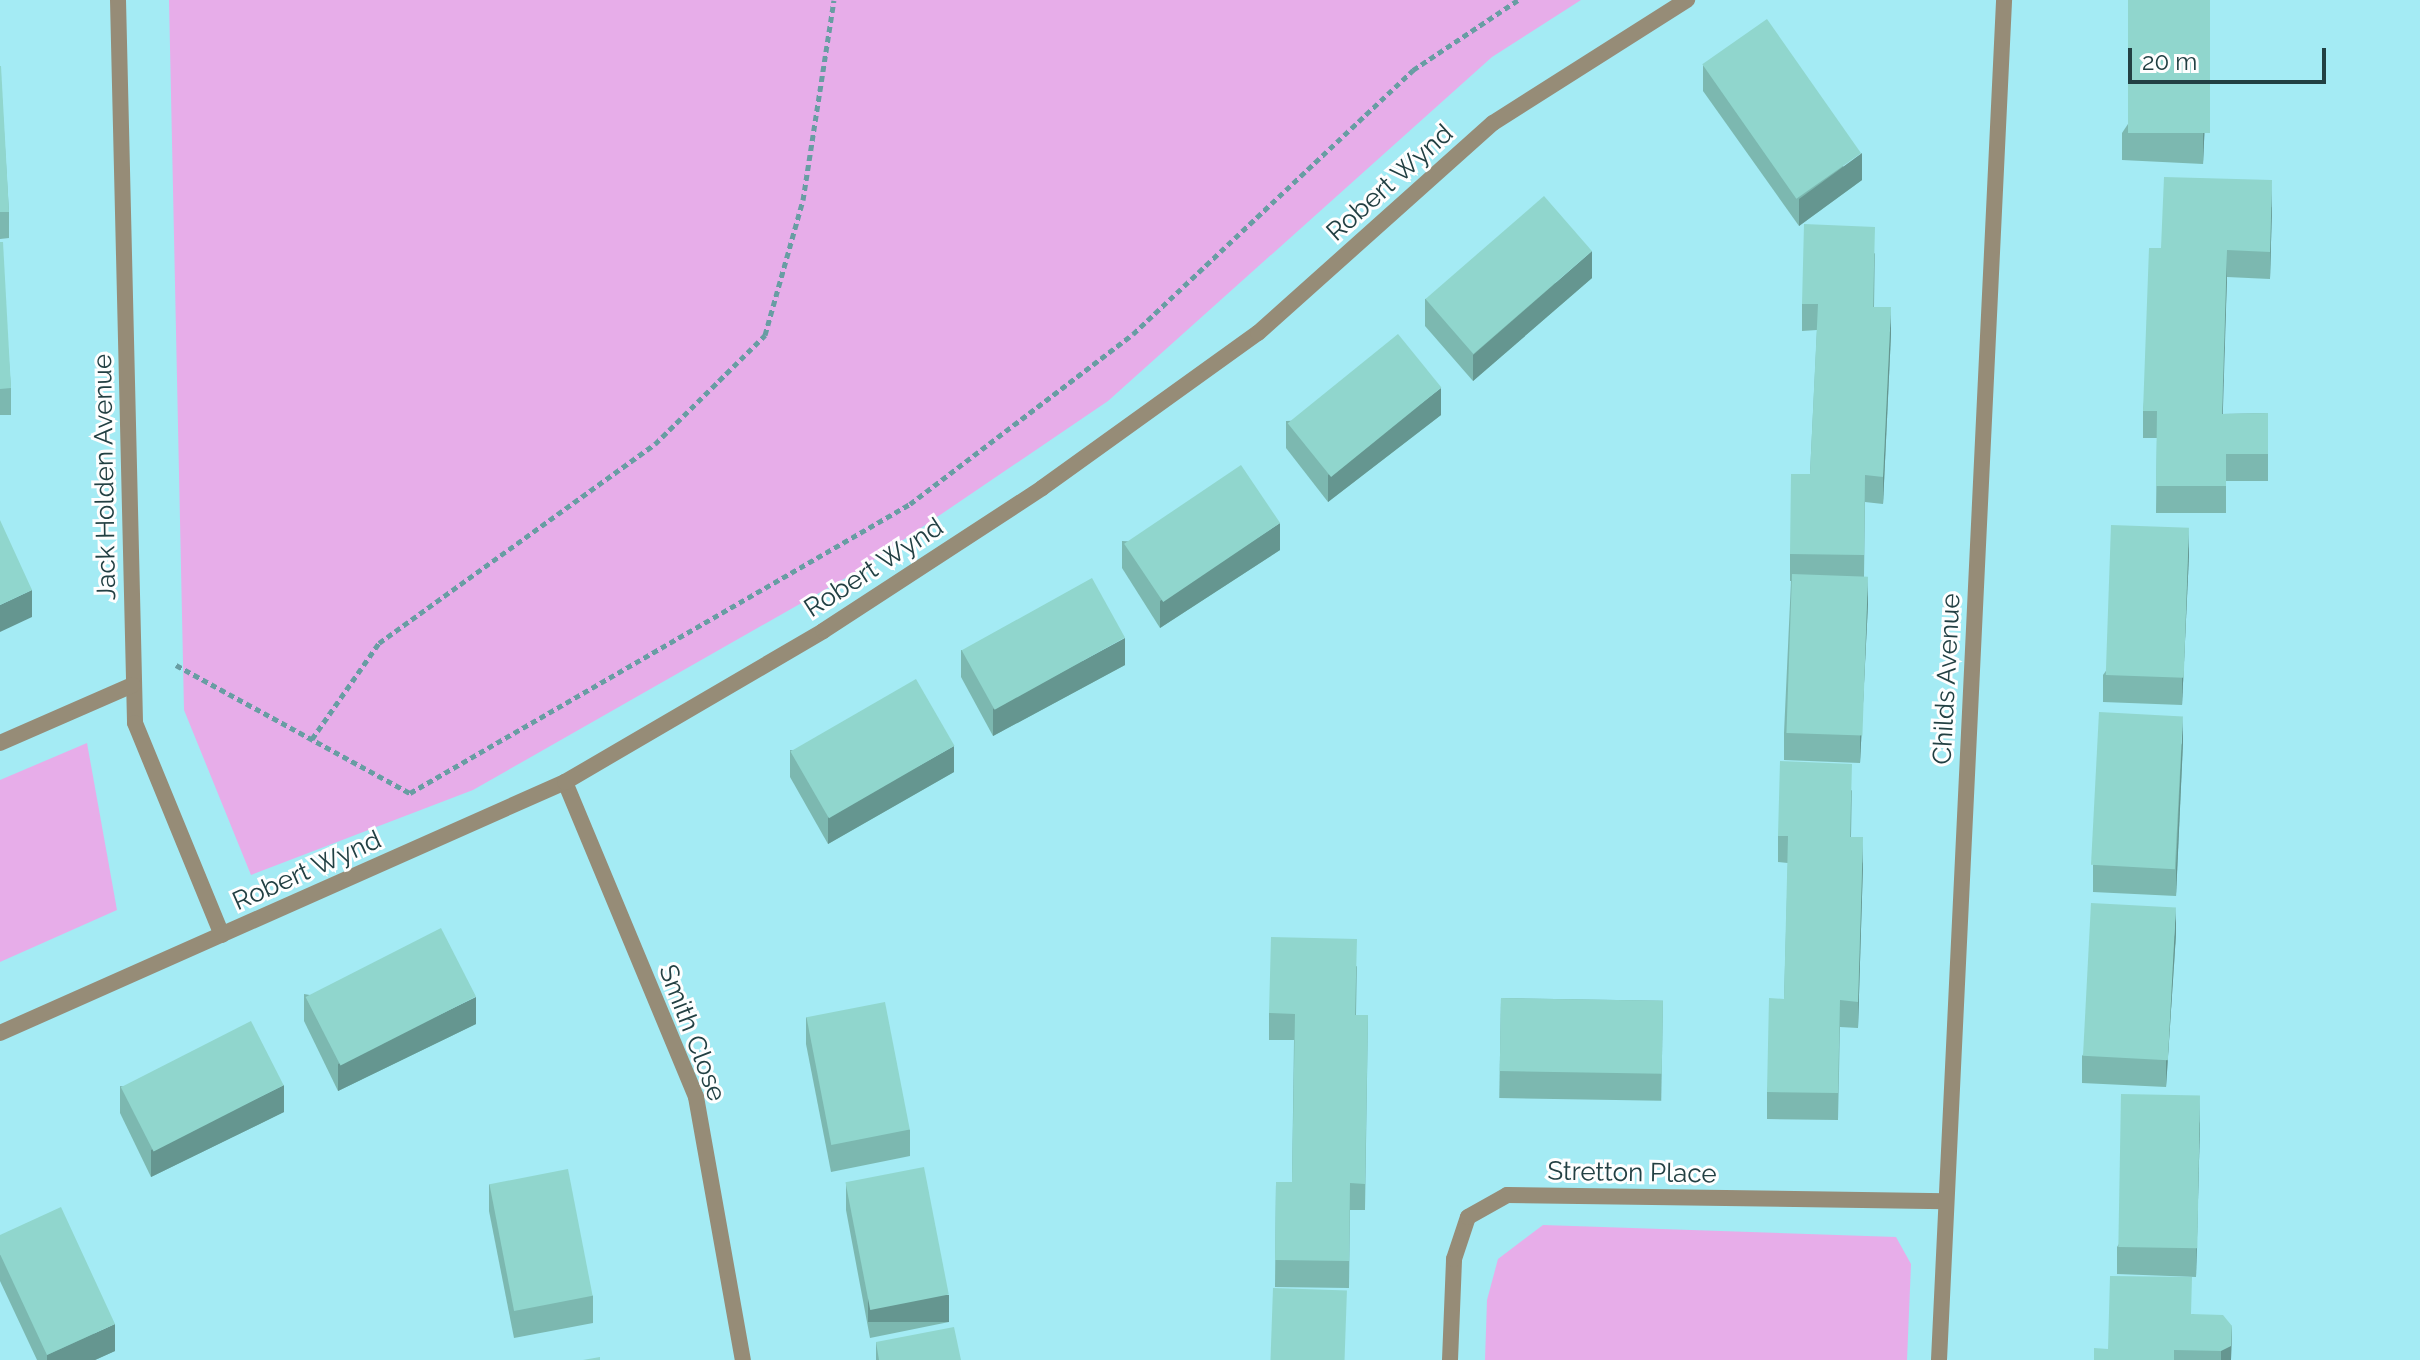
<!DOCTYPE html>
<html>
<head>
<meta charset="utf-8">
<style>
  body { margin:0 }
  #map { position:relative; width:2420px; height:1360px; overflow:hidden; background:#a4ebf4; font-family:Raleway,sans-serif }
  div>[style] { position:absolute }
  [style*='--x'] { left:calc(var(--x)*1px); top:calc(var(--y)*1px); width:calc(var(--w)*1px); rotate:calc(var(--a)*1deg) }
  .green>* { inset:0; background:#e7ade9 }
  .path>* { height:5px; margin-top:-2.5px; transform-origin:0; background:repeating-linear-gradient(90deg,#689da3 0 6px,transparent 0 10px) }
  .street>* { height:16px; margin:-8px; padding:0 8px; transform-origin:8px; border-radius:8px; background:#968c77 }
  .wall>* { inset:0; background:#7cb8b0; transform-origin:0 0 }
  .shaded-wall>* { inset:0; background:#659690; transform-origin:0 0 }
  .building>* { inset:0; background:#90d6cd; transform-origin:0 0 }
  span { translate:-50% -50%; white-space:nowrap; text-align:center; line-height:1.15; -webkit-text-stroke:6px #fefefe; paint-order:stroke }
  .street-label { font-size:26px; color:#224043 }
  .scale { position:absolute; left:2128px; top:48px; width:198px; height:36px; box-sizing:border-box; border:4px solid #224043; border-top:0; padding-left:10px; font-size:24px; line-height:28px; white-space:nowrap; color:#224043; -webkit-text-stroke:6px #fefefe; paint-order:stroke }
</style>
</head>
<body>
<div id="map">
  <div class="green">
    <div style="clip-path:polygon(169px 0,1581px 0,1492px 57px,1108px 401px,856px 572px,473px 790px,251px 875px,184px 710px)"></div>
    <div style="clip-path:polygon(87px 743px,117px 910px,0 962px,0 780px)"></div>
    <div style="clip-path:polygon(1543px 1225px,1896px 1237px,1911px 1264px,1907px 1360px,1485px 1360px,1487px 1300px,1498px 1259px)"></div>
  </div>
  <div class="path">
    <div style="--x:176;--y:665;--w:267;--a:28.7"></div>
    <div style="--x:410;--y:793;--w:578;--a:-30.03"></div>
    <div style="--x:910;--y:504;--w:280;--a:-37.3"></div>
    <div style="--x:1133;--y:334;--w:385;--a:-43.3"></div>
    <div style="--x:1413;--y:70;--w:126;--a:-33.7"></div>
    <div style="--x:312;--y:739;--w:117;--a:-55.1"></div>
    <div style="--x:379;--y:643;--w:340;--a:-35.8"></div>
    <div style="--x:655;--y:444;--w:155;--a:-44.7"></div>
    <div style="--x:765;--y:335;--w:140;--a:-74.3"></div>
    <div style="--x:803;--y:200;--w:202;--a:-81.2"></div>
  </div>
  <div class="street">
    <div style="--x:118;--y:0;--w:723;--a:88.65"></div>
    <div style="--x:135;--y:723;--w:229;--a:67.7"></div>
    <div style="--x:0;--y:743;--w:145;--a:-23.6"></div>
    <div style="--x:565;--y:782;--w:341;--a:67.4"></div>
    <div style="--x:696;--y:1097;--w:267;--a:79.9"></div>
    <div style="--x:0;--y:1033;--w:618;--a:-23.95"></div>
    <div style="--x:565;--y:782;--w:299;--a:-30.3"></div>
    <div style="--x:823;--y:631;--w:262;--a:-33.1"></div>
    <div style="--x:1042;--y:488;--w:266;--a:-35.7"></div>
    <div style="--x:1258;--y:333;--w:315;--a:-41.8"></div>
    <div style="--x:1493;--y:123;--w:230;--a:-32.4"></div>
    <div style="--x:1450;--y:1360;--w:101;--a:-87.7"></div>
    <div style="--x:1454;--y:1259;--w:44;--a:-71.6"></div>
    <div style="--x:1468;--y:1217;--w:45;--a:-29.4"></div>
    <div style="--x:1507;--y:1195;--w:439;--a:0.8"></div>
    <div style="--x:1939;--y:1360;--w:1362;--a:-87.26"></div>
  </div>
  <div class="wall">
    <div style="clip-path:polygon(2210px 0,2203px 164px,2122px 160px,2122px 133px)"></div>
    <div style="clip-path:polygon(1703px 65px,1862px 180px,1799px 226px,1703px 91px)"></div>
    <div style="clip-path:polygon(0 66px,9px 212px,9px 238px,0 239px)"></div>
    <div style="clip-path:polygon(2272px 207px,2270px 279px,2227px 277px,2222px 414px,2268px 413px,2268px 481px,2226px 481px,2226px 513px,2156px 513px,2157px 438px,2143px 438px,2143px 411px,2161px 248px)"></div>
    <div style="clip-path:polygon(0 242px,11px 388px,11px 415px,0 415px)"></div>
    <div style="clip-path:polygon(1875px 253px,1874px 307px,1891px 334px,1883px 504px,1865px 502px,1864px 577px,1868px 604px,1860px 763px,1784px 760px,1784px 733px,1791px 581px,1790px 581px,1790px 554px,1810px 474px,1817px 330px,1802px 331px,1802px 304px)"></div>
    <div style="clip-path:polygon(1592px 278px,1473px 381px,1425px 326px,1425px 299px)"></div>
    <div style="clip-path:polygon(1441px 415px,1328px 502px,1286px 448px,1286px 421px)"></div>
    <div style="clip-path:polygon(1122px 541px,1280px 550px,1160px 628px,1122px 568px)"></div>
    <div style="clip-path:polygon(2189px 555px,2182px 705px,2103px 702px,2103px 675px)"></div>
    <div style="clip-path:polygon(961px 650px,1125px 665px,993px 736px,961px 677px)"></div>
    <div style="clip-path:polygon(2183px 742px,2176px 896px,2093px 892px,2093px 865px)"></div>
    <div style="clip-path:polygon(790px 750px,954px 772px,828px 844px,790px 777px)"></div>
    <div style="clip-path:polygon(1852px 790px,1851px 837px,1863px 864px,1858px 1028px,1840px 1027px,1838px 1120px,1767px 1119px,1767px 1092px,1784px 999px,1788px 863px,1778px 862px,1778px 836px)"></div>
    <div style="clip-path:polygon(2176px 934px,2166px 1087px,2082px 1083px,2082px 1056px)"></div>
    <div style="clip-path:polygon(1357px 966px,1356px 1015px,1368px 1015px,1365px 1210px,1350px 1210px,1349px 1288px,1275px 1287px,1276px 1182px,1292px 1182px,1294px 1040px,1269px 1040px,1269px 1013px)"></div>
    <div style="clip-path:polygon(304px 994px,476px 1024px,338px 1091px,304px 1021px)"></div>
    <div style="left:1501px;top:998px;width:162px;height:100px;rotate:1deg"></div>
    <div style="clip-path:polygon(806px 1017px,910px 1130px,910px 1156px,831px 1172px,806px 1044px)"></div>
    <div style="clip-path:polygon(120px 1086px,284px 1112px,151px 1177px,120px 1113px)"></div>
    <div style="clip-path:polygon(2200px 1122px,2196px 1277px,2117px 1274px,2117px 1247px)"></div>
    <div style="clip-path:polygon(846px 1183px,949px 1322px,870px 1338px,846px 1210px)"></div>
    <div style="clip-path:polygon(489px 1184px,593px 1296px,593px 1323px,514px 1338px,489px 1211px)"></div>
    <div style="clip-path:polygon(0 1254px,115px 1351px,95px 1360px,37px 1360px,0 1281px)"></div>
    <div style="clip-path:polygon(2192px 1314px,2232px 1326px,2231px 1360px,2094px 1360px,2108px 1349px)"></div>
    <div style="clip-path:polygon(876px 1342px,961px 1360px,876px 1360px)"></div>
  </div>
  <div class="shaded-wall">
    <div style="clip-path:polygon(2210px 0,2210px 13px,2203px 164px,2203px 137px)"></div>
    <div style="clip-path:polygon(1862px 153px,1862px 180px,1799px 226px,1799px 199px)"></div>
    <div style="clip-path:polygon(2272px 180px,2272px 207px,2270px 279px,2270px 252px)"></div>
    <div style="clip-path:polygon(2227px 250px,2227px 277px,2222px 440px,2222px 414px)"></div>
    <div style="clip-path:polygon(1592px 251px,1592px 278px,1473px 381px,1473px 355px)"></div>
    <div style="clip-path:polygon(1891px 307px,1891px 334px,1883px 504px,1883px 477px)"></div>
    <div style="clip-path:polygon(1441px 388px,1441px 415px,1328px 502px,1328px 475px)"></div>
    <div style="clip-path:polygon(1280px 523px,1280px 550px,1160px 628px,1160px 601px)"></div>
    <div style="clip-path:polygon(2189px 528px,2189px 555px,2182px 705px,2182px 678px)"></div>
    <div style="clip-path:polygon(1868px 577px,1868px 604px,1860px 763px,1860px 736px)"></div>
    <div style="clip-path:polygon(32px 590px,32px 617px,0 632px,0 605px)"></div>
    <div style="clip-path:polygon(1125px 638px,1125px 665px,993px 736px,993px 709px)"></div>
    <div style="clip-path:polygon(2183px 716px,2183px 742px,2176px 896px,2176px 869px)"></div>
    <div style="clip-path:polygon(954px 746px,954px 772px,828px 844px,828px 817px)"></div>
    <div style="clip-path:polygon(1863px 837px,1863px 864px,1858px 1028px,1858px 1002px)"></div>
    <div style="clip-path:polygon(2176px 907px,2176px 934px,2166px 1087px,2166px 1061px)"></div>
    <div style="clip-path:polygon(476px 997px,476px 1024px,338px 1091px,338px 1064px)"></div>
    <div style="clip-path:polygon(284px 1085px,284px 1112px,151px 1177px,151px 1150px)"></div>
    <div style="clip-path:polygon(2200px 1095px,2200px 1122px,2196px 1277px,2196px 1250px)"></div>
    <div style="left:949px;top:1295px;width:27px;height:81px;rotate:90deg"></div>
    <div style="clip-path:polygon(115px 1324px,115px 1351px,95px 1360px,47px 1360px,47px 1355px)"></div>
    <div style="clip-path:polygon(2232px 1326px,2231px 1360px,2221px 1360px,2221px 1351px)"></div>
  </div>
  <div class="building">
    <div style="left:2128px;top:0;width:82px;height:133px"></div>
    <div style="left:1767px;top:19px;width:164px;height:79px;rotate:55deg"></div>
    <div style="clip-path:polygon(0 66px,1px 66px,9px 212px,0 212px)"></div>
    <div style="clip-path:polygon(2164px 177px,2272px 180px,2270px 252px,2227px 250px,2222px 414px,2268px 413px,2268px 454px,2226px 454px,2226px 486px,2156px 486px,2157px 411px,2143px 411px,2149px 248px,2161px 248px)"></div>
    <div style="left:1544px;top:196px;width:73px;height:157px;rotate:49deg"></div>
    <div style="clip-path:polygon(1804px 224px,1875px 227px,1873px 307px,1891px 307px,1883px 477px,1865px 475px,1864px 555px,1790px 554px,1791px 474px,1810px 474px,1818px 304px,1802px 304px)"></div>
    <div style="clip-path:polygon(0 242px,3px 242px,11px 388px,0 389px)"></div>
    <div style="left:1398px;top:334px;width:69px;height:142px;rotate:51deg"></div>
    <div style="left:1241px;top:465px;width:70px;height:141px;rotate:56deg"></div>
    <div style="clip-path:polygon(0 520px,32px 590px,0 605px)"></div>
    <div style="left:2111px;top:525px;width:78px;height:150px;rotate:2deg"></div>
    <div style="left:1792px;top:574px;width:76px;height:159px;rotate:2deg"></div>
    <div style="left:1092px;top:578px;width:68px;height:149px;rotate:61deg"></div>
    <div style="left:916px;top:679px;width:77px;height:145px;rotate:60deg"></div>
    <div style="left:2099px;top:712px;width:84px;height:153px;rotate:3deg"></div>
    <div style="clip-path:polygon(1780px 761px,1852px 764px,1850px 837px,1863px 837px,1858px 1002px,1840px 1000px,1838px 1093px,1767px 1092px,1769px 998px,1784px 999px,1788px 836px,1778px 836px)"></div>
    <div style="left:2091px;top:903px;width:85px;height:153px;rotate:3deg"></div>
    <div style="left:441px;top:928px;width:77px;height:152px;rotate:63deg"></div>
    <div style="clip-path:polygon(1271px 937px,1357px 939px,1355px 1015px,1368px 1015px,1365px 1184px,1350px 1183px,1349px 1261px,1275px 1260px,1276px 1182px,1292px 1182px,1295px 1014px,1269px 1013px)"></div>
    <div style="left:1501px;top:998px;width:162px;height:73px;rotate:1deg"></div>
    <div style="left:885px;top:1002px;width:130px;height:80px;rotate:79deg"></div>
    <div style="left:251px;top:1021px;width:72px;height:146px;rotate:63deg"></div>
    <div style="left:2121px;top:1094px;width:79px;height:153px;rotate:1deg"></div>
    <div style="left:924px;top:1167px;width:130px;height:80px;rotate:79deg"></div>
    <div style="left:568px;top:1169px;width:129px;height:80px;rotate:79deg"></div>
    <div style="clip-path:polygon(61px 1207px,115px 1324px,47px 1355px,0 1254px,0 1235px)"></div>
    <div style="clip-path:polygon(2110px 1276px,2192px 1277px,2191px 1314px,2223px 1315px,2232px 1326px,2231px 1346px,2221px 1351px,2174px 1350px,2174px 1360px,2094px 1360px,2094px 1348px,2108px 1349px)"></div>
    <div style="left:1273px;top:1288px;width:74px;height:72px;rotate:2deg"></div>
    <div style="clip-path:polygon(954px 1327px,961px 1360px,879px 1360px,876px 1342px)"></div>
    <div style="clip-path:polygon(600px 1357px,600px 1360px,583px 1360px)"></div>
  </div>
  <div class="street-label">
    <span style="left:1390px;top:183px;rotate:-42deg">Robert Wynd</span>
    <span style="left:105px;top:477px;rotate:-91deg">Jack Holden Avenue</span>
    <span style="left:874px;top:568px;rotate:-33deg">Robert Wynd</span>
    <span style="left:1947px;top:679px;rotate:-87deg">Childs Avenue</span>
    <span style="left:307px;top:871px;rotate:-24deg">Robert Wynd</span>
    <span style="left:692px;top:1033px;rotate:69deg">Smith Close</span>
    <span style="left:1632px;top:1173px;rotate:1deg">Stretton Place</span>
  </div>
  <div class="scale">20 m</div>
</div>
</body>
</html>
